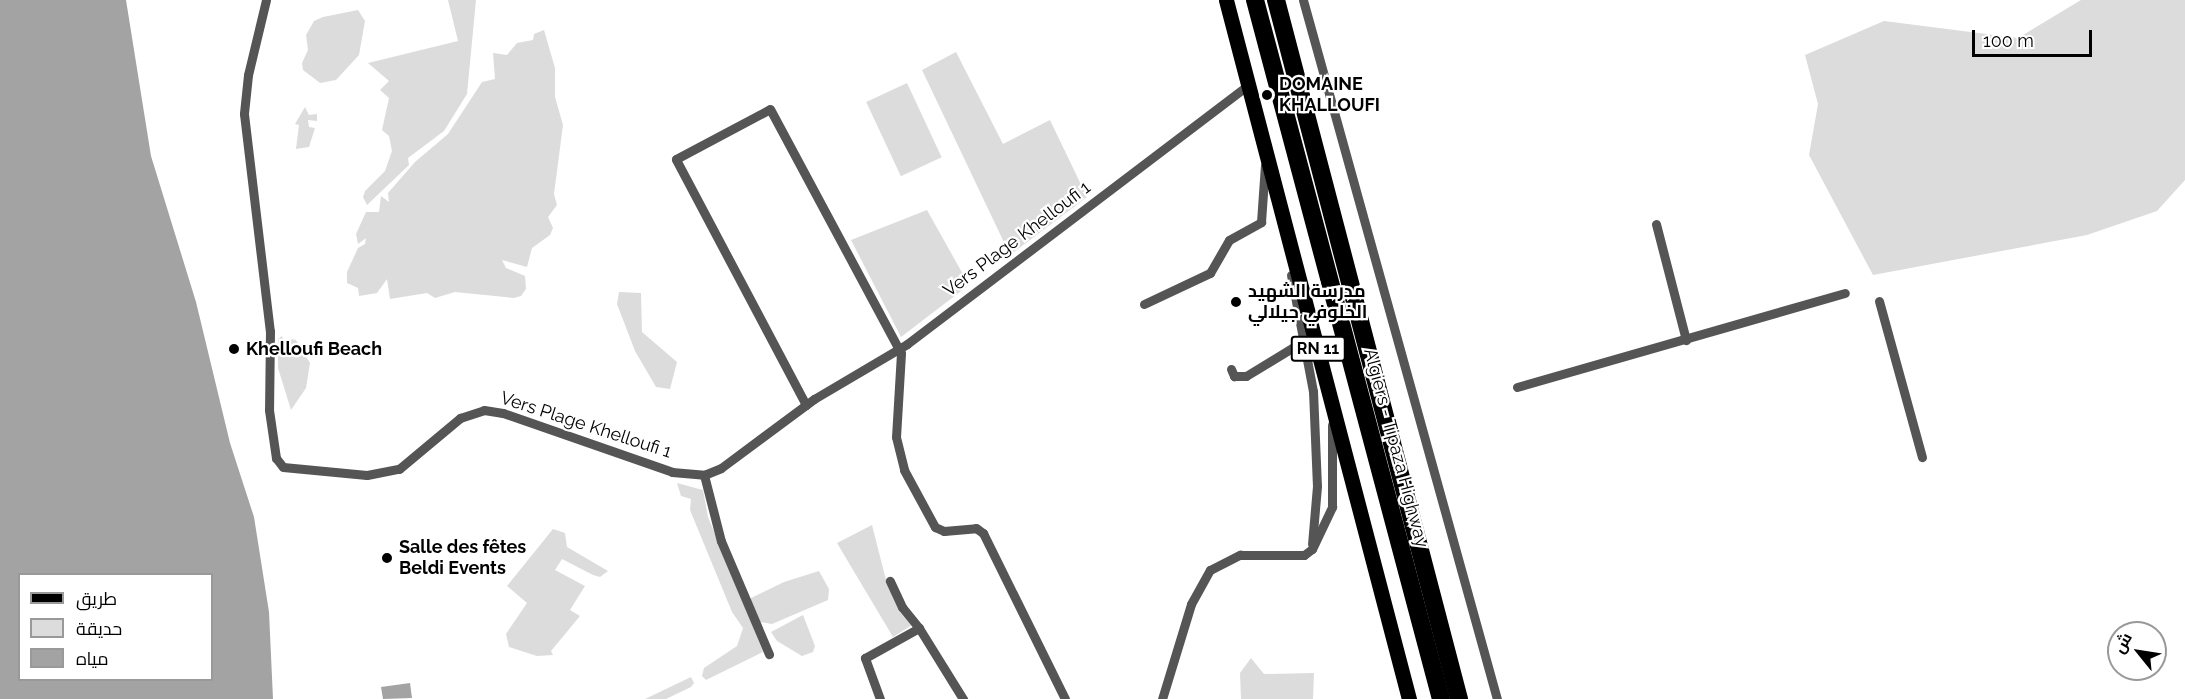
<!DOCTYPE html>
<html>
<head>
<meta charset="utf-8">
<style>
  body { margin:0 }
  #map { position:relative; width:2185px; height:699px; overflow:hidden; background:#fff; font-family:Raleway,Cairo,sans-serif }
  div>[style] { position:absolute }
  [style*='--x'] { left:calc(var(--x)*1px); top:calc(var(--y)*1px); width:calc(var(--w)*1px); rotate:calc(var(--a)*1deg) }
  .green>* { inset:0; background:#dcdcdc; transform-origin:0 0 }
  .water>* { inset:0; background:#a3a3a3 }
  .street>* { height:9px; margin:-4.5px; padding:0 4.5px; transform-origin:4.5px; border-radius:4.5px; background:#555 }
  .primary>* { height:15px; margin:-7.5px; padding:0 7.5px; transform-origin:7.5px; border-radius:7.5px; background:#000 }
  .highway>* { height:18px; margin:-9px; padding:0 9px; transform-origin:9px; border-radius:9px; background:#000 }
  .dots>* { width:16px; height:16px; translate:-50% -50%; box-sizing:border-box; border:3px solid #fff; border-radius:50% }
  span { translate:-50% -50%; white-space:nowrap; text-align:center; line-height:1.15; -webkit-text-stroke:4.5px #fff; paint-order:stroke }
  .shield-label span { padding:2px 4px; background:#fff; border:2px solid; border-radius:4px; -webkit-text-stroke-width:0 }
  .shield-label { font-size:16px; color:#000; font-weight:700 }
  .poi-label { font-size:18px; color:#000; font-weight:700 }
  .left { translate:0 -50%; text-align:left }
  .street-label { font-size:18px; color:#000 }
  .legend { position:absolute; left:18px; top:573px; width:195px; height:108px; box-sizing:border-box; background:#fff; border:2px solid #999; margin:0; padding:8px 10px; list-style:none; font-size:18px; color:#000 }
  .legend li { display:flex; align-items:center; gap:12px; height:30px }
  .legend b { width:30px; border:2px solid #999 }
  .north { position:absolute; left:2107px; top:621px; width:60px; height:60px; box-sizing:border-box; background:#fff; border:2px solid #999; border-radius:50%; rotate:300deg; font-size:16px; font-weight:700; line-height:24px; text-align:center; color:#000 }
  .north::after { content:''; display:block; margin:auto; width:21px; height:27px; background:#000; clip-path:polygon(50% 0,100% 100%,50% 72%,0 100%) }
  .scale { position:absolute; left:1972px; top:30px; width:120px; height:27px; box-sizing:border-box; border:3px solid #000; border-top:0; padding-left:8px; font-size:18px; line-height:21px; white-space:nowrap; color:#000; -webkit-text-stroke:4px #fff; paint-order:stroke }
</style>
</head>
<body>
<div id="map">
  <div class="green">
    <div style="clip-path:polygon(448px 0,476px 0,467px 94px,444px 131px,408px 158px,409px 165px,367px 205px,363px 197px,365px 191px,385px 171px,392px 151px,389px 136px,382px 130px,389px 98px,380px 90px,389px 81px,368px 63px,458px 41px)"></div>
    <div style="clip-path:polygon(2081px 0,2185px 0,2185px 180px,2157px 211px,2087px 235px,1873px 275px,1809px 155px,1818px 104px,1805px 55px,1884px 21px,2018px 38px)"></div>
    <div style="clip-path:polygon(358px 10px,365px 21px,359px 55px,336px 80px,320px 83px,303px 70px,302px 63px,308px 50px,306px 35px,314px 21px,323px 17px)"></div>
    <div style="clip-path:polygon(544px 30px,555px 68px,555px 97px,563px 125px,554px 194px,557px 205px,548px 217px,553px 228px,550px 235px,532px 248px,527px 267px,502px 260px,506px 268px,525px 276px,526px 289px,521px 296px,514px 298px,455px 292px,435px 298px,427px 293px,390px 299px,387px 279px,377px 293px,359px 296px,358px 288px,347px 283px,347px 272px,358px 248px,365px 244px,366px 238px,358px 244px,356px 234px,366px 212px,379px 212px,381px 196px,389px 202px,388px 193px,415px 162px,448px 134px,482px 82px,495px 79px,493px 53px,507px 55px,517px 43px,533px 40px,534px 34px)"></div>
    <div style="clip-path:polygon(956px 52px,1003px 144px,1050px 120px,1087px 197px,1010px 255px,922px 70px)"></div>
    <div style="left:907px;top:83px;width:82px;height:45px;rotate:65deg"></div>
    <div style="clip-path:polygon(305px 107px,309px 115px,317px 114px,317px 121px,308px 120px,309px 127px,315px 128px,309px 147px,296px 149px,299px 125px,295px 124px)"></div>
    <div style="clip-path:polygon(927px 210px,969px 285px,901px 337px,851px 240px)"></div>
    <div style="clip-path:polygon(619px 292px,641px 293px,642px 332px,677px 362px,670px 389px,656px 387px,635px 351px,617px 304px)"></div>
    <div style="clip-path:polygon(282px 336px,285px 346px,291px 339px,296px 340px,310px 363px,306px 388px,291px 410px,278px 368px,278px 339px)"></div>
    <div style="clip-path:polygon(677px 483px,703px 490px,708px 517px,763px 652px,706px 680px,702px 676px,704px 668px,737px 646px,743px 628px,732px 612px,690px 510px,691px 499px,681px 496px)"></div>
    <div style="clip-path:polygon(872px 525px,886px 580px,912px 625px,893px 637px,837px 543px)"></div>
    <div style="clip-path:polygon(553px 529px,565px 533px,567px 547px,608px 571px,600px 577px,593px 575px,562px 559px,555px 570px,585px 586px,570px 610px,580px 616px,551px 651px,553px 655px,537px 656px,509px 647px,506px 634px,527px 603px,507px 586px)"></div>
    <div style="clip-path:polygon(819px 571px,829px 589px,828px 600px,772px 624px,760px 622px,749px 599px,784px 582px)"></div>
    <div style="clip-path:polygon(803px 615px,815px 646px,813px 652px,802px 656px,777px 641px,771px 632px)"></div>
    <div style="clip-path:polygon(1251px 658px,1264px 674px,1314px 673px,1313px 699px,1241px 699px,1240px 673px)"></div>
    <div style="clip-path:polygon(691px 677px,694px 683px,691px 687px,666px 699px,645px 699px)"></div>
  </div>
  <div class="water">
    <div style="clip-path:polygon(evenodd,0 0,126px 0,151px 156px,196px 302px,230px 443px,254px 517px,269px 612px,273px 699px,0 699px,0 0,20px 574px,212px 574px,212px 680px,20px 680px,20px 574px)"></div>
    <div style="clip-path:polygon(410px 683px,412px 698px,383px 699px,381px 687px)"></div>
  </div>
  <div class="street">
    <div style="--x:266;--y:0;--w:77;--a:103.5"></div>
    <div style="--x:248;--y:75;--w:39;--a:96"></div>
    <div style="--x:244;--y:114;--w:219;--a:83.2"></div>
    <div style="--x:270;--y:331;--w:79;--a:90.7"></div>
    <div style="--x:269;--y:410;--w:49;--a:81.7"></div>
    <div style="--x:276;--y:458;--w:11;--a:52"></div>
    <div style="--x:283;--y:467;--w:84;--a:5.4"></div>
    <div style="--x:367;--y:475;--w:33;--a:-11"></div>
    <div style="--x:399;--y:469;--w:80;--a:-39.9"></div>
    <div style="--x:460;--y:418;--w:25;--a:-18"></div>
    <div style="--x:484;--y:410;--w:19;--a:9"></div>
    <div style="--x:503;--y:413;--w:179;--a:19.2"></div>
    <div style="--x:672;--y:472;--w:32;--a:5"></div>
    <div style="--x:704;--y:475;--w:18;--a:-22"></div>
    <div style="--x:721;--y:468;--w:116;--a:-36.6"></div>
    <div style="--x:814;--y:399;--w:108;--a:-30.6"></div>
    <div style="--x:907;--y:344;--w:430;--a:-37.2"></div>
    <div style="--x:1303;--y:0;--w:725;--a:74.49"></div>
    <div style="--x:1656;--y:224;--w:120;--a:75.5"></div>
    <div style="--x:1291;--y:275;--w:118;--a:79.3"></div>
    <div style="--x:1313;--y:391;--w:95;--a:87.6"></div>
    <div style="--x:1317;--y:486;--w:58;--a:94.9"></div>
    <div style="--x:1879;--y:301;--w:162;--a:74.6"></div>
    <div style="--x:1144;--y:304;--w:73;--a:-25.2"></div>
    <div style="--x:1210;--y:273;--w:38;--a:-60"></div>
    <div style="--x:1229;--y:240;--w:37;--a:-29"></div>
    <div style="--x:1261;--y:222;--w:57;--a:-86"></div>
    <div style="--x:1231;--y:369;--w:8;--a:67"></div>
    <div style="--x:1234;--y:376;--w:12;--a:0"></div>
    <div style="--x:1246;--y:376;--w:66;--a:-31.3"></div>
    <div style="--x:1517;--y:387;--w:341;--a:-16"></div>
    <div style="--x:806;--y:405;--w:278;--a:-117.9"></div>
    <div style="--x:676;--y:159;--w:106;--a:-28"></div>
    <div style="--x:770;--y:109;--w:277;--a:61.8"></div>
    <div style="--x:901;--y:353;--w:84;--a:93.4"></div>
    <div style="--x:896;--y:437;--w:34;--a:76"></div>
    <div style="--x:904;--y:470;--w:65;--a:61.5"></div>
    <div style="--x:935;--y:527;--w:10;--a:24"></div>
    <div style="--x:944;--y:531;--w:32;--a:-5"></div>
    <div style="--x:976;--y:528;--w:9;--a:36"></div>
    <div style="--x:983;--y:533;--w:185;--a:63.7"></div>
    <div style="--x:704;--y:475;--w:68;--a:75.6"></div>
    <div style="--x:721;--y:541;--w:123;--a:67"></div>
    <div style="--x:919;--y:628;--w:84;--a:58.2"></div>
    <div style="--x:880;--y:699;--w:44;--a:-110.1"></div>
    <div style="--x:865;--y:658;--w:62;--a:-29.1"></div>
    <div style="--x:919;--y:628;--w:27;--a:-129"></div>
    <div style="--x:902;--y:607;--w:29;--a:-115"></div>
    <div style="--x:1162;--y:699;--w:99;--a:-73"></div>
    <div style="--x:1191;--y:604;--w:39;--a:-61"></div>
    <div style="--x:1210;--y:570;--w:34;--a:-27"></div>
    <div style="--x:1240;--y:555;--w:64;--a:0"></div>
    <div style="--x:1304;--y:555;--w:10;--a:-37"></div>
    <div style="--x:1312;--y:549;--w:47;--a:-64.5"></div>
    <div style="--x:1332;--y:507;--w:82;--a:-90"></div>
  </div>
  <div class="primary">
    <div style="--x:1226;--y:0;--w:723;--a:75.33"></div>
  </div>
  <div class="highway">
    <div style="--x:1255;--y:0;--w:723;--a:75.1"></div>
    <div style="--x:1276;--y:0;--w:723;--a:75.33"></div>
  </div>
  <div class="dots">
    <div style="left:1267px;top:95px;background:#000"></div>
    <div style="left:1236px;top:302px;background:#000"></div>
    <div style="left:234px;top:349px;background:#000"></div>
    <div style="left:387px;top:558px;background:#000"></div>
  </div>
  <div class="shield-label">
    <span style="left:1318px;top:349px">RN 11</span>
  </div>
  <div class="poi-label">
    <span class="left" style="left:1279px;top:95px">DOMAINE<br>KHALLOUFI</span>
    <span class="left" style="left:1248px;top:302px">مدرسة الشهيد<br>الخلوفي جيلالي</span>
    <span class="left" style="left:246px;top:349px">Khelloufi Beach</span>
    <span class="left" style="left:399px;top:558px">Salle des fêtes<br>Beldi Events</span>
  </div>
  <div class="street-label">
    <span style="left:1017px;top:239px;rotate:-37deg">Vers Plage Khelloufi 1</span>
    <span style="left:586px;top:425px;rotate:18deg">Vers Plage Khelloufi 1</span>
    <span style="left:1396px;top:448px;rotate:75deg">Algiers - Tipaza Highway</span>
  </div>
  <ul class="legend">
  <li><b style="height:8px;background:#000"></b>طريق</li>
  <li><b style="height:16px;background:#dcdcdc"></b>حديقة</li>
  <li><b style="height:16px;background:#a3a3a3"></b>مياه</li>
  </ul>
  <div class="north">ش</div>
  <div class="scale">100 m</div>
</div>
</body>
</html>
